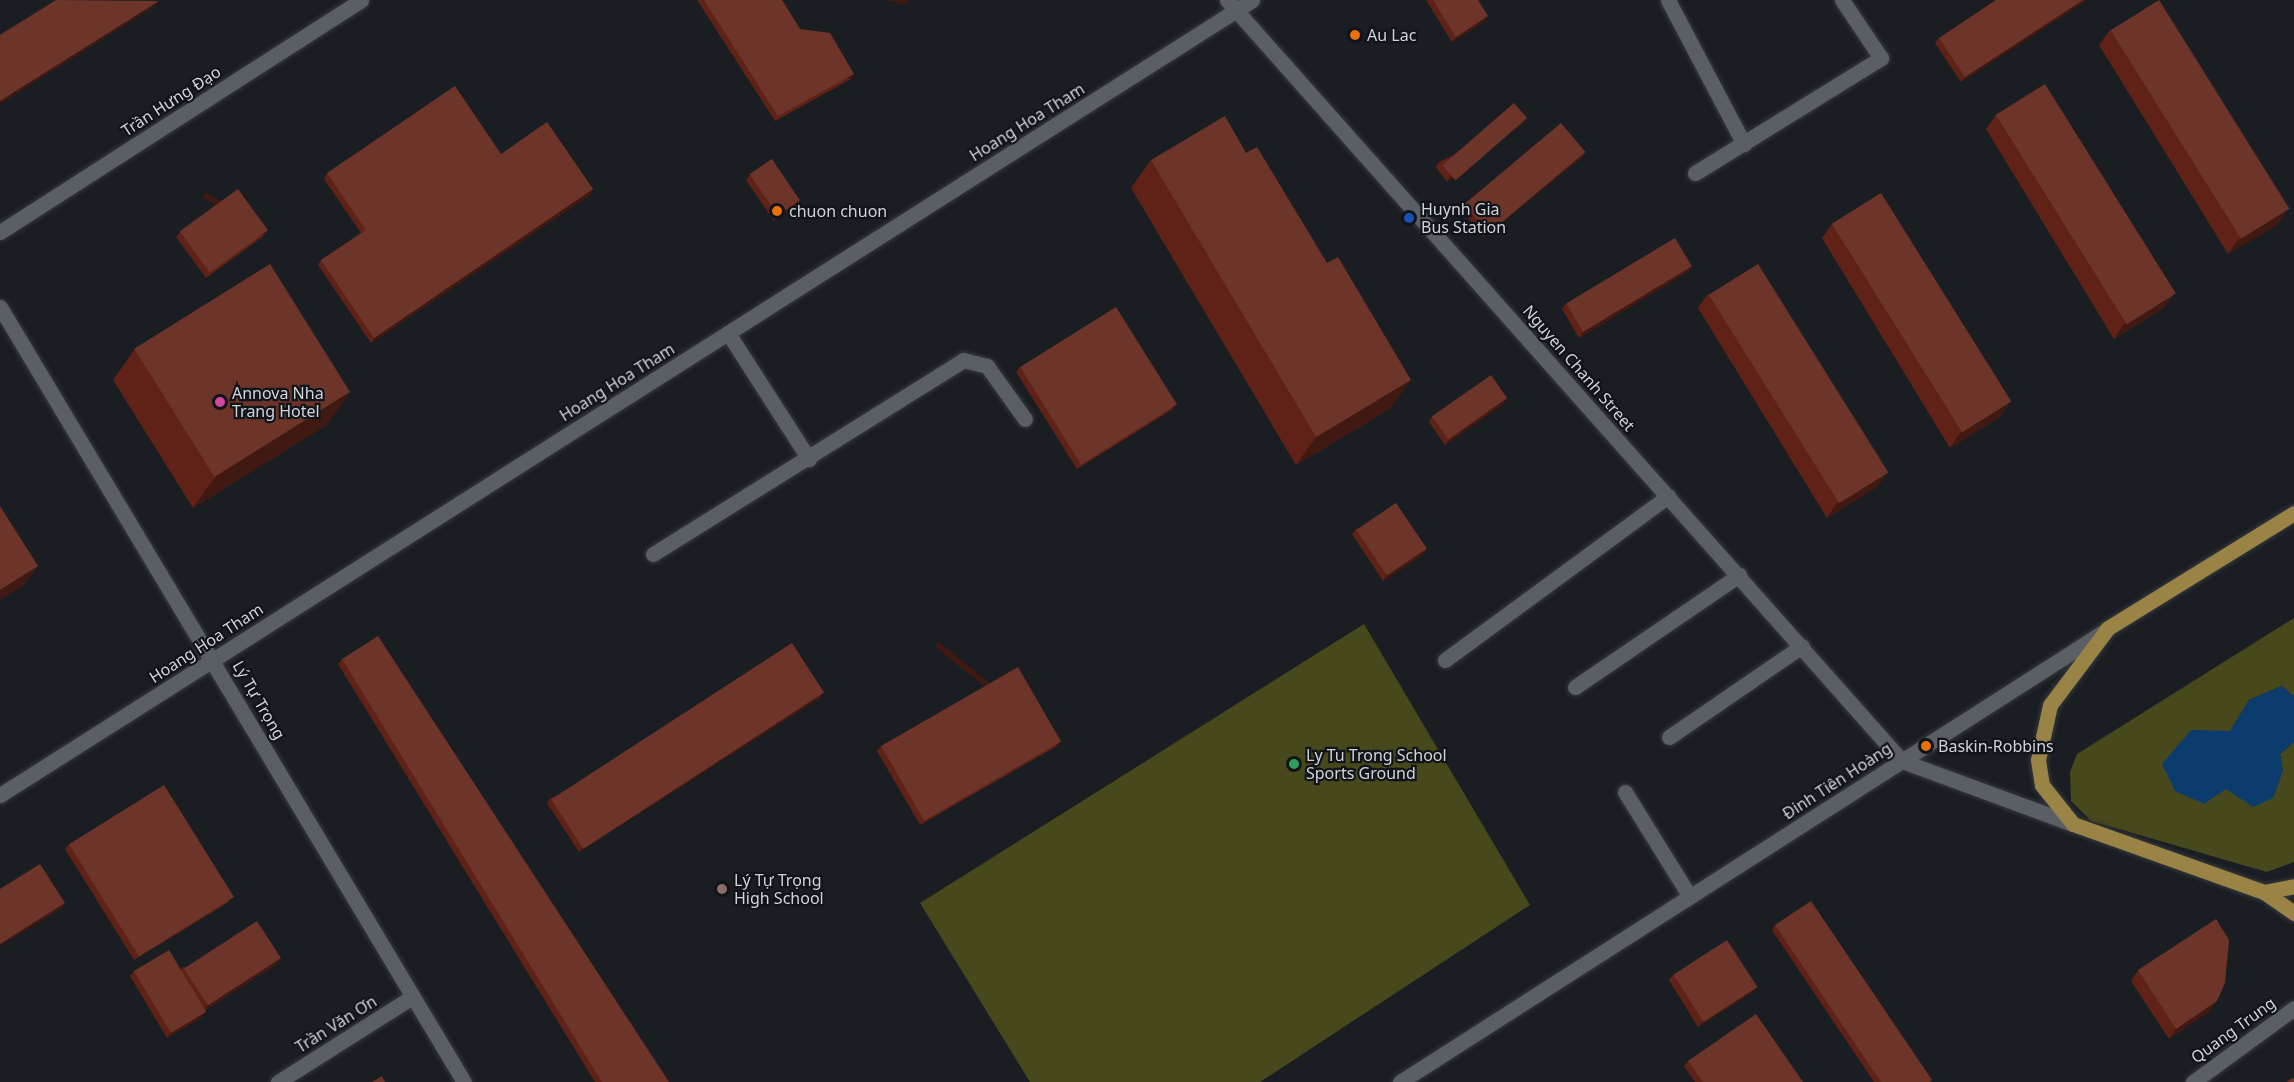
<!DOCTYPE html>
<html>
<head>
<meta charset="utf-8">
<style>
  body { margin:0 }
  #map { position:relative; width:2294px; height:1082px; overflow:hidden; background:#1a1e23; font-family:"Noto Sans",sans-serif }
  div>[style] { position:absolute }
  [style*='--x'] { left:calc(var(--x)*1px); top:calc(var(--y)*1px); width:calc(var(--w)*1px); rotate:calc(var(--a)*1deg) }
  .green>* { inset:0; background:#47481c }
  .water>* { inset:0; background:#0c3c6e }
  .roads { filter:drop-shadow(0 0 2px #36393d) drop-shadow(0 0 2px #36393d) }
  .minor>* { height:15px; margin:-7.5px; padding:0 7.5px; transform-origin:7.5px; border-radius:7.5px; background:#5a5f65 }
  .tertiary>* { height:15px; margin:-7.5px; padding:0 7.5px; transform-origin:7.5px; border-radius:7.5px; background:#5a5f65 }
  .primary>* { height:15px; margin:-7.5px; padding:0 7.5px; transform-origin:7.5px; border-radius:7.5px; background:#998445 }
  .wall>* { inset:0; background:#602216 }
  .shaded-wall>* { inset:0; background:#3f1912; transform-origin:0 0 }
  .building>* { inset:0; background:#6d352a; transform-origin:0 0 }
  .dots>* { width:16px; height:16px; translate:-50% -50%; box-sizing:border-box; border:3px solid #11151a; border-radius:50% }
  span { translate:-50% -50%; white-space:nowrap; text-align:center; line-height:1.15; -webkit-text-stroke:4.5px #11151a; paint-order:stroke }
  .poi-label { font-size:16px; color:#d1d4d7 }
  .left { translate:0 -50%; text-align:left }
  .street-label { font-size:16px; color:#d1d4d7 }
</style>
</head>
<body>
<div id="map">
  <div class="green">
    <div style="clip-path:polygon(2294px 618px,2294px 697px,2282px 686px,2249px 700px,2230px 732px,2191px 730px,2225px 789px,2283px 771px,2280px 754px,2294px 742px,2294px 862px,2267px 872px,2091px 821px,2071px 801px,2070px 772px,2077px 754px)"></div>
    <div style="clip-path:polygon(1364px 624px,1530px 905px,1260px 1082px,1030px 1082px,920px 903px)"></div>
  </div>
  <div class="water">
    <div style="clip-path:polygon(2282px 686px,2294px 697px,2294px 742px,2280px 754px,2283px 771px,2273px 798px,2253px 807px,2226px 789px,2204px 804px,2175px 791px,2162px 764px,2191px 730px,2230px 731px,2249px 700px)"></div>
  </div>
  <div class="roads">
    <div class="minor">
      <div style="--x:1668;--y:0;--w:163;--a:62.2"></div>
      <div style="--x:1695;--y:173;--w:219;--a:-31.7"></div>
      <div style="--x:1881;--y:58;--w:70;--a:-123.9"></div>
      <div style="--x:728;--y:333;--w:150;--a:57.3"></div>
      <div style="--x:653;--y:554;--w:366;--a:-32"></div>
      <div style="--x:963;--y:360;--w:25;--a:14"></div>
      <div style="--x:987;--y:366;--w:65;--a:54.4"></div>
      <div style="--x:1445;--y:660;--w:277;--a:-36.3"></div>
      <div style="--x:1575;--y:687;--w:199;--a:-34.3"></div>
      <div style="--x:1669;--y:737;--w:161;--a:-34.4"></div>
      <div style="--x:1625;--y:792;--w:123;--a:58.2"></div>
      <div style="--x:278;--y:1082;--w:159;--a:-32.4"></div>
    </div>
    <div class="tertiary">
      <div style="--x:1227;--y:0;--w:1017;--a:48.43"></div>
      <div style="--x:1902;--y:761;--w:182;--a:20.2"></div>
      <div style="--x:0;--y:232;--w:429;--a:-32.7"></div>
      <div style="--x:0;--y:307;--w:903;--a:59.09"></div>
      <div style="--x:0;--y:795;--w:1483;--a:-32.41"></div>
      <div style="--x:1400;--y:1082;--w:837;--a:-32.61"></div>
      <div style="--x:2193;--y:1082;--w:125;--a:-36.2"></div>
    </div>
    <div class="primary">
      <div style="--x:2294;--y:513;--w:219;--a:148.3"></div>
      <div style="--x:2108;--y:628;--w:96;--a:127"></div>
      <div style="--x:2050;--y:705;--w:56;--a:102.3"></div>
      <div style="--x:2038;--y:760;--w:25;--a:81"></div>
      <div style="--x:2042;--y:785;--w:50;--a:51.5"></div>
      <div style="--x:2073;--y:824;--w:203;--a:19.6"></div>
      <div style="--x:2264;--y:892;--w:37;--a:35"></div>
      <div style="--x:2264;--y:892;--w:31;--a:-11"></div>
    </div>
  </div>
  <div class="wall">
    <div style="clip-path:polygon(697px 0,782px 0,800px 29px,851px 79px,775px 121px)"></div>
    <div style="clip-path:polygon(1426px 0,1478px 0,1485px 21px,1452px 42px)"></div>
    <div style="clip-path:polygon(1996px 0,2087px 0,1961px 82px,1935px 43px,1939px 38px)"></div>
    <div style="clip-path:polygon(2110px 30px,2278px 224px,2228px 254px,2099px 45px)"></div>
    <div style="clip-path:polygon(1996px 115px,2164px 308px,2114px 339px,1986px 129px)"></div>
    <div style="clip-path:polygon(1523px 123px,1447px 182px,1436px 167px,1439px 162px)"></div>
    <div style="clip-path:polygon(1585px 152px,1581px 158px,1484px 237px,1460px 208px,1464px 203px)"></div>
    <div style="clip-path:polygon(501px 154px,593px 189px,590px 195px,371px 343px,318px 265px,321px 260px,361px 233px,324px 179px,327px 173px)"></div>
    <div style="clip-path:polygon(1151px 160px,1391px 408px,1296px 465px,1131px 188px)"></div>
    <div style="clip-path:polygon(750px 175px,797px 205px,774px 221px,746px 180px)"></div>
    <div style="clip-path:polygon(1832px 224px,2000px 417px,1950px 448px,1822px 238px)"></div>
    <div style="clip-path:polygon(180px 232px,265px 235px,206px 278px,176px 237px)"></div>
    <div style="clip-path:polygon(1692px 266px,1689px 271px,1579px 338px,1562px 309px,1566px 304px)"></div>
    <div style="clip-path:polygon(1708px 294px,1887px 473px,1877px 487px,1827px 518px,1698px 308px)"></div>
    <div style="clip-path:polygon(135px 349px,328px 424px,193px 508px,113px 380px)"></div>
    <div style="clip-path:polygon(1020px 367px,1177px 404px,1173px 409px,1077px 469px,1016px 372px)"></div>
    <div style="clip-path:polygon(1507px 398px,1503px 404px,1445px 445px,1429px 422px,1432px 417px)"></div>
    <div style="clip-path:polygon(1356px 529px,1427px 549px,1424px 554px,1383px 581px,1352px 534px)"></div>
    <div style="clip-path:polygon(342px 659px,669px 1082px,595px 1082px,338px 664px)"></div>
    <div style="clip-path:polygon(821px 697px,579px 852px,547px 803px,551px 798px)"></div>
    <div style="clip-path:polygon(1061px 741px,1057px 746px,920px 825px,877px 751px,881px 746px)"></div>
    <div style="clip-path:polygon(69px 844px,229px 902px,134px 960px,65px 849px)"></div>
    <div style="clip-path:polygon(1775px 925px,1932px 1080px,1930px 1082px,1874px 1082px,1772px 930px)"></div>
    <div style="clip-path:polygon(277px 964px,205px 1010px,202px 1017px,167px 1038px,130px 976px,134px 971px,181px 970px,183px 967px)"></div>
    <div style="clip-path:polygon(2138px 970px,2210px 1011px,2169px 1039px,2131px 981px)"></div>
    <div style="clip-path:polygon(1673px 975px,1753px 992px,1698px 1027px,1669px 980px)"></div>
    <div style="clip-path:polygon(1688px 1061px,1803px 1082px,1695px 1082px,1684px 1066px)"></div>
  </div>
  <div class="shaded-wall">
    <div style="clip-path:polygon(886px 0,909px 0,906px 5px)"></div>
    <div style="clip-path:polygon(2083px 0,2087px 0,1961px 82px,1965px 77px)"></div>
    <div style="clip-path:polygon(159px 1px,155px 6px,0 104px,0 101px)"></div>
    <div style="clip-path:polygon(1488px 16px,1485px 21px,1452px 42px,1456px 37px)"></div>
    <div style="left:854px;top:74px;width:6px;height:87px;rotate:121deg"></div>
    <div style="clip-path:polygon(1527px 118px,1523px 123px,1447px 182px,1451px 176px)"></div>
    <div style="clip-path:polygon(1585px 152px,1581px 158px,1484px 237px,1488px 232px)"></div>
    <div style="clip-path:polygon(593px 189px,590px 195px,371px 343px,374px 338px)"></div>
    <div style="clip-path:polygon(800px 200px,797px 205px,774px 221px,778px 215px)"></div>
    <div style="clip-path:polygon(2288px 209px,2278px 224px,2228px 254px,2238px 240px)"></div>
    <div style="left:268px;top:230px;width:6px;height:73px;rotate:121deg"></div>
    <div style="clip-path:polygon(1692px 266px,1689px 271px,1579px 338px,1583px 332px)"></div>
    <div style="clip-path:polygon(2175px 294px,2164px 308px,2114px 339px,2124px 324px)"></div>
    <div style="clip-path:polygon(1411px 380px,1391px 408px,1296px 465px,1316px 437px)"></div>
    <div style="clip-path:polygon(350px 392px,328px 424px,193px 508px,215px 477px)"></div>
    <div style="clip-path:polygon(1507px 398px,1503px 404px,1445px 445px,1449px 440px)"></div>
    <div style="clip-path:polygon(2010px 403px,2000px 417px,1950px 448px,1960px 433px)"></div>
    <div style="left:1177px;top:404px;width:6px;height:113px;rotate:129deg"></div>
    <div style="clip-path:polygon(1887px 473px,1877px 487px,1827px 518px,1837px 503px)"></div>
    <div style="clip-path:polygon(1427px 549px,1424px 554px,1383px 581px,1387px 575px)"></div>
    <div style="clip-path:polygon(38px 566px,25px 584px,0 600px,0 590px)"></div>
    <div style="clip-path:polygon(824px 692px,821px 697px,579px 852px,583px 847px)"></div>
    <div style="left:1061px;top:741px;width:6px;height:158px;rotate:129deg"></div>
    <div style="left:233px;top:897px;width:6px;height:111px;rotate:129deg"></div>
    <div style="clip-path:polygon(65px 903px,62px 908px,0 946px,0 944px)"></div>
    <div style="clip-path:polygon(281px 958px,277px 964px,204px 1010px,207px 1005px)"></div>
    <div style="clip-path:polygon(1757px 987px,1753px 992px,1698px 1027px,1702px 1022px)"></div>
    <div style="clip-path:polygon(2217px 1001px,2210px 1011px,2169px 1039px,2176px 1029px)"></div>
    <div style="clip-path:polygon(206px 1012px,202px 1017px,167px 1038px,171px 1033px)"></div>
  </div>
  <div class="building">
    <div style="clip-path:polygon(56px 0,159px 1px,0 101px,0 35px)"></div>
    <div style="clip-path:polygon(704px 0,782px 0,800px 29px,830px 33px,854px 74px,778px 116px)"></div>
    <div style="clip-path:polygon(1433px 0,1478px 0,1488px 16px,1456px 37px)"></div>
    <div style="clip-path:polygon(1996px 0,2083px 0,1965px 77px,1939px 38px)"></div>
    <div style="left:2159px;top:0;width:246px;height:57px;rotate:58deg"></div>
    <div style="left:2045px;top:84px;width:247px;height:58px;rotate:58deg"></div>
    <div style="clip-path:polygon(455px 86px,501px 154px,547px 122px,593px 189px,374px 338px,321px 260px,366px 230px,327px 173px)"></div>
    <div style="left:1514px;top:103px;width:20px;height:95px;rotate:49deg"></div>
    <div style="clip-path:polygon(1225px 116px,1246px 153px,1257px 147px,1327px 263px,1338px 257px,1411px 380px,1316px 437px,1151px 160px)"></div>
    <div style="left:1561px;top:123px;width:38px;height:126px;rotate:50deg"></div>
    <div style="left:772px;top:159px;width:50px;height:27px;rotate:56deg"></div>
    <div style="left:238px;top:189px;width:51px;height:72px;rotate:54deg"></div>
    <div style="left:1881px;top:193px;width:246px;height:58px;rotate:58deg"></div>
    <div style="left:1675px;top:238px;width:33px;height:127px;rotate:59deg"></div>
    <div style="left:270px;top:264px;width:151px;height:160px;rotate:58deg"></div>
    <div style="left:1758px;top:264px;width:246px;height:58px;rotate:58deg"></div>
    <div style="left:1116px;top:307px;width:115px;height:113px;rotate:58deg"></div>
    <div style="left:1491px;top:375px;width:28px;height:72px;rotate:55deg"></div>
    <div style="left:1396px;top:503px;width:55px;height:48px;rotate:56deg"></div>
    <div style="clip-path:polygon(0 506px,38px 566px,0 590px)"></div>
    <div style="clip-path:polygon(378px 636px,669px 1082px,602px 1082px,342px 659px)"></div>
    <div style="left:792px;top:643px;width:59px;height:287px;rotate:57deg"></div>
    <div style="left:1018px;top:667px;width:86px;height:158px;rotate:60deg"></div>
    <div style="left:164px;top:785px;width:132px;height:112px;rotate:58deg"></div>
    <div style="clip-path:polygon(40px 864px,65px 903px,0 944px,0 889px)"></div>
    <div style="clip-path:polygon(1811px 901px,1932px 1080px,1929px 1082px,1881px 1082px,1775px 925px)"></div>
    <div style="clip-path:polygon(2216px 919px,2229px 940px,2225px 983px,2217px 1001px,2176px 1029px,2138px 970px)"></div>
    <div style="left:257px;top:921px;width:44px;height:87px;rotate:57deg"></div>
    <div style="left:1727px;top:940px;width:56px;height:64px;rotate:57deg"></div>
    <div style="left:169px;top:950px;width:72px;height:41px;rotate:59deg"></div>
    <div style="clip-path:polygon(1756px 1014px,1803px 1082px,1703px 1082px,1688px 1061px)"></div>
    <div style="clip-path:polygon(382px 1076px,385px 1082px,372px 1082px)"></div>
    <div style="clip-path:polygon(2292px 1078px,2294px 1079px,2294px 1082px,2287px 1082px)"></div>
  </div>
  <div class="dots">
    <div style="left:1355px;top:35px;background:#e8710a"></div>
    <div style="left:777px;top:211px;background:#e8710a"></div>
    <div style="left:1409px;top:218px;background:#1a4fb4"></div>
    <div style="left:220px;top:402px;background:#d1479c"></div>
    <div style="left:1926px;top:746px;background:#e8710a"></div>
    <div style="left:1294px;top:764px;background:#2e9e5b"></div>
    <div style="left:722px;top:889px;background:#8d6e63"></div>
  </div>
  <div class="poi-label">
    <span class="left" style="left:1367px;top:35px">Au Lac</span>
    <span class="left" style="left:1421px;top:218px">Huynh Gia<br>Bus Station</span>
    <span class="left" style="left:789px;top:211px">chuon chuon</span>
    <span class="left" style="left:232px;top:402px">Annova Nha<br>Trang Hotel</span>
    <span class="left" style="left:1938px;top:746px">Baskin-Robbins</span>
    <span class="left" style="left:1306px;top:764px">Ly Tu Trong School<br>Sports Ground</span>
    <span class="left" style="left:734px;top:889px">Lý Tự Trọng<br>High School</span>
  </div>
  <div class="street-label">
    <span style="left:171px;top:101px;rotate:-33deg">Trần Hưng Đạo</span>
    <span style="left:1027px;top:122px;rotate:-32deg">Hoang Hoa Tham</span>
    <span style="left:1579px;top:368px;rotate:49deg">Nguyen Chanh Street</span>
    <span style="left:617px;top:382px;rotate:-32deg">Hoang Hoa Tham</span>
    <span style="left:206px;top:643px;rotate:-33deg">Hoang Hoa Tham</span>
    <span style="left:259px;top:700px;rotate:60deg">Lý Tự Trọng</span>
    <span style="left:1837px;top:781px;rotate:-33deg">Đinh Tiên Hoàng</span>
    <span style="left:336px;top:1024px;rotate:-32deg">Trần Văn Ơn</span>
    <span style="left:2233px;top:1030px;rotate:-36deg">Quang Trung</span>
  </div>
</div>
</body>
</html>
